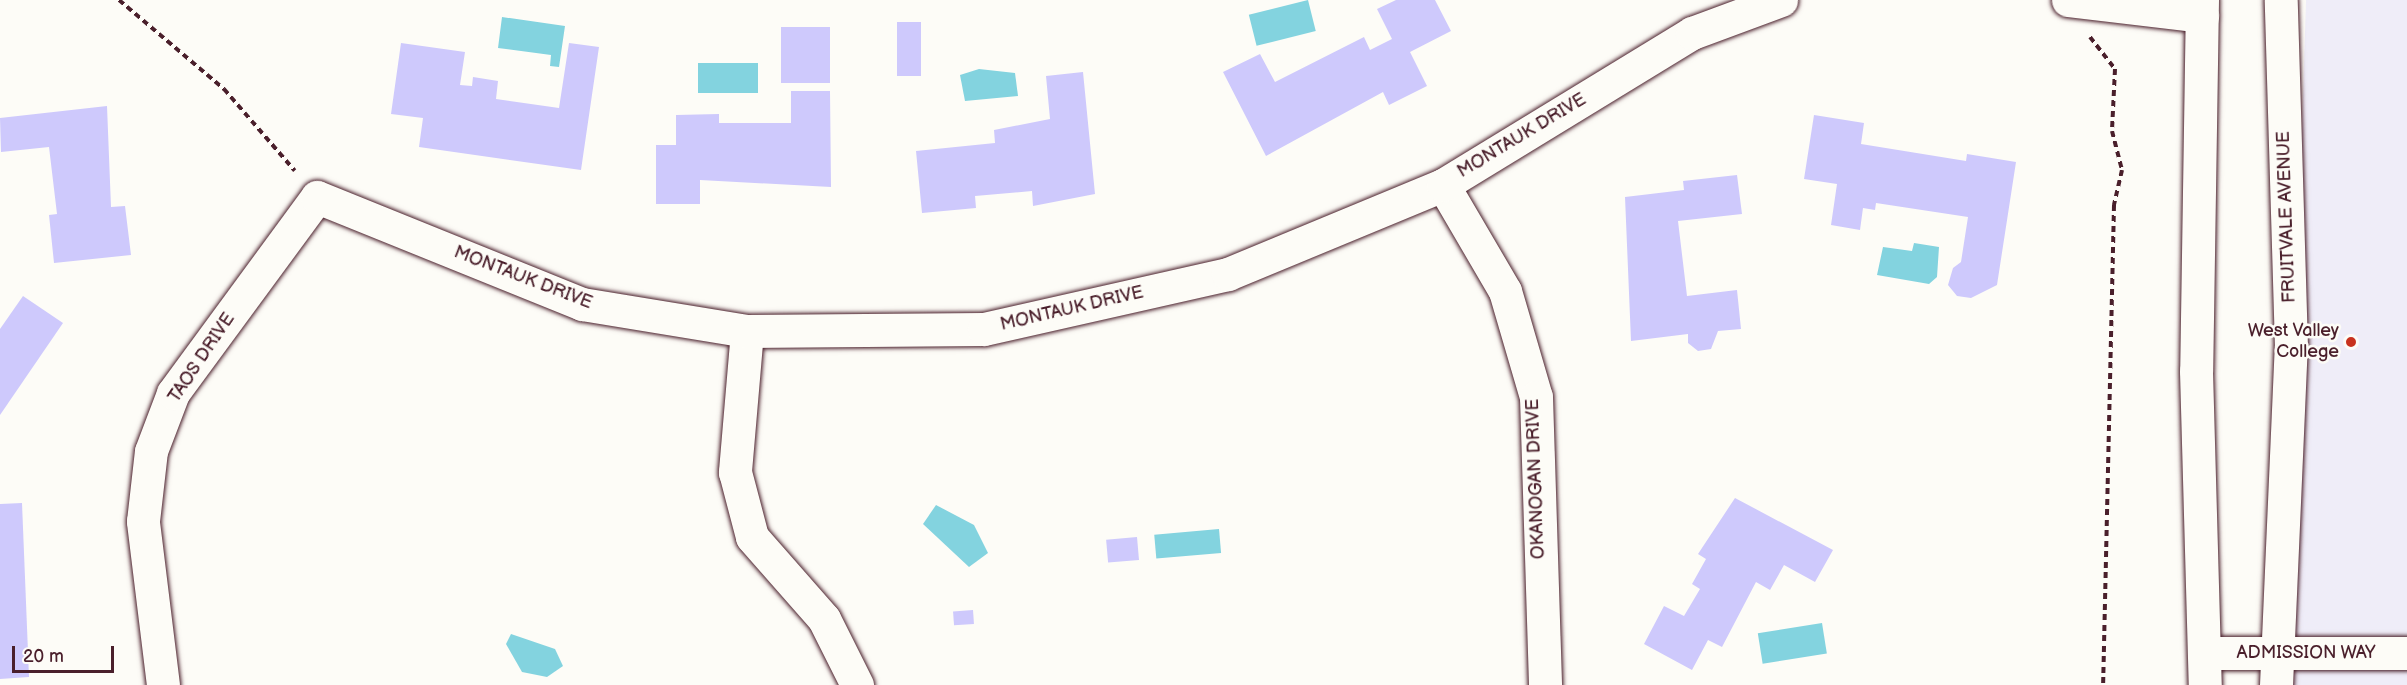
<!DOCTYPE html>
<html>
<head>
<meta charset="utf-8">
<style>
  body { margin:0 }
  #map { position:relative; width:2407px; height:685px; overflow:hidden; background:#fdfcf7; font-family:"Balsamiq Sans",sans-serif }
  div>[style] { position:absolute }
  [style*='--x'] { left:calc(var(--x)*1px); top:calc(var(--y)*1px); width:calc(var(--w)*1px); rotate:calc(var(--a)*1deg) }
  .built>* { inset:0; background:#efedf8 }
  .water>* { inset:0; background:#83d3df; transform-origin:0 0 }
  .building>* { inset:0; background:#cec9fc; transform-origin:0 0 }
  .path>* { height:4px; margin-top:-2px; transform-origin:0; background:repeating-linear-gradient(90deg,#4a1f2b 0 6px,transparent 0 10.5px) }
  .roads { filter:drop-shadow(0 0 2px #4a1f2b) drop-shadow(0 0 2px #4a1f2b) }
  .street>* { height:33px; margin:-16.5px; padding:0 16.5px; transform-origin:16.5px; border-radius:16.5px; background:#fdfcf7 }
  .secondary>* { height:33px; margin:-16.5px; padding:0 16.5px; transform-origin:16.5px; border-radius:16.5px; background:#fdfcf7 }
  .dots>* { width:16px; height:16px; translate:-50% -50%; box-sizing:border-box; border:3px solid #fdfcf7; border-radius:50% }
  span { translate:-50% -50%; white-space:nowrap; text-align:center; line-height:1.15; -webkit-text-stroke:5px #fdfcf7; paint-order:stroke }
  .street-label { font-size:18px; color:#4a1f2b }
  .poi-label { font-size:18px; color:#4a1f2b }
  .right { translate:-100% -50%; text-align:right }
  .scale { position:absolute; left:12px; top:646px; width:102px; height:27px; box-sizing:border-box; border:3px solid #4a1f2b; border-top:0; padding-left:8px; font-size:18px; line-height:21px; white-space:nowrap; color:#4a1f2b; -webkit-text-stroke:4px #fdfcf7; paint-order:stroke }
</style>
</head>
<body>
<div id="map">
  <div class="built">
    <div style="clip-path:polygon(2306px 0,2407px 0,2407px 685px,2285px 685px)"></div>
  </div>
  <div class="water">
    <div style="left:1308px;top:0;width:32px;height:61px;rotate:76deg"></div>
    <div style="clip-path:polygon(502px 17px,565px 26px,559px 67px,550px 66px,551px 55px,498px 48px)"></div>
    <div style="left:698px;top:63px;width:60px;height:30px"></div>
    <div style="clip-path:polygon(979px 69px,1015px 73px,1018px 96px,965px 101px,960px 75px)"></div>
    <div style="clip-path:polygon(1914px 243px,1939px 247px,1937px 277px,1929px 284px,1877px 275px,1883px 247px,1912px 251px)"></div>
    <div style="clip-path:polygon(936px 505px,974px 525px,988px 553px,969px 567px,923px 524px)"></div>
    <div style="left:1219px;top:529px;width:24px;height:65px;rotate:85deg"></div>
    <div style="left:1822px;top:623px;width:31px;height:65px;rotate:81deg"></div>
    <div style="clip-path:polygon(511px 634px,555px 649px,563px 666px,547px 677px,522px 672px,506px 644px)"></div>
  </div>
  <div class="building">
    <div style="clip-path:polygon(1396px 0,1435px 0,1451px 31px,1410px 52px,1427px 86px,1389px 105px,1383px 92px,1266px 156px,1223px 72px,1260px 54px,1275px 82px,1364px 37px,1370px 50px,1392px 39px,1377px 9px)"></div>
    <div style="left:897px;top:22px;width:24px;height:54px"></div>
    <div style="left:781px;top:27px;width:49px;height:56px"></div>
    <div style="clip-path:polygon(401px 43px,465px 52px,460px 85px,472px 86px,473px 77px,498px 81px,496px 99px,559px 108px,569px 43px,599px 47px,581px 170px,419px 147px,423px 118px,391px 114px)"></div>
    <div style="clip-path:polygon(1083px 72px,1095px 194px,1033px 206px,1032px 191px,975px 196px,976px 208px,922px 213px,916px 151px,995px 143px,994px 130px,1050px 119px,1046px 76px)"></div>
    <div style="clip-path:polygon(791px 91px,830px 91px,831px 187px,700px 180px,700px 204px,656px 204px,656px 145px,676px 145px,676px 115px,719px 114px,719px 123px,791px 123px)"></div>
    <div style="clip-path:polygon(107px 106px,111px 207px,125px 206px,131px 255px,54px 263px,49px 215px,57px 214px,49px 147px,1px 152px,0 118px)"></div>
    <div style="clip-path:polygon(1814px 115px,1864px 123px,1861px 144px,1966px 161px,1967px 154px,2016px 162px,1997px 285px,1971px 298px,1957px 296px,1948px 285px,1953px 268px,1961px 262px,1968px 217px,1876px 203px,1875px 210px,1863px 208px,1860px 230px,1831px 225px,1837px 184px,1804px 179px)"></div>
    <div style="clip-path:polygon(1737px 175px,1742px 214px,1678px 221px,1687px 296px,1737px 290px,1741px 329px,1718px 331px,1711px 349px,1698px 351px,1688px 343px,1688px 334px,1631px 341px,1625px 197px,1684px 190px,1683px 181px)"></div>
    <div style="clip-path:polygon(23px 296px,63px 323px,0 415px,0 329px)"></div>
    <div style="clip-path:polygon(1735px 498px,1833px 550px,1815px 582px,1784px 565px,1770px 590px,1756px 582px,1722px 647px,1708px 640px,1692px 670px,1644px 644px,1664px 606px,1684px 616px,1700px 589px,1692px 584px,1706px 559px,1698px 554px)"></div>
    <div style="clip-path:polygon(22px 503px,29px 677px,0 679px,0 504px)"></div>
    <div style="left:1137px;top:537px;width:23px;height:31px;rotate:85deg"></div>
    <div style="left:973px;top:610px;width:14px;height:20px;rotate:86deg"></div>
  </div>
  <div class="path">
    <div style="--x:119;--y:0;--w:138;--a:40.3"></div>
    <div style="--x:224;--y:89;--w:108;--a:49.1"></div>
    <div style="--x:2090;--y:37;--w:41;--a:52"></div>
    <div style="--x:2115;--y:69;--w:62;--a:92.8"></div>
    <div style="--x:2112;--y:131;--w:40;--a:75.6"></div>
    <div style="--x:2122;--y:170;--w:36;--a:103"></div>
    <div style="--x:2114;--y:205;--w:480;--a:91.3"></div>
  </div>
  <div class="roads">
    <div class="street">
      <div style="--x:2068;--y:0;--w:135;--a:6.8"></div>
      <div style="--x:1443;--y:185;--w:123;--a:59.7"></div>
      <div style="--x:1505;--y:291;--w:110;--a:73.7"></div>
      <div style="--x:1536;--y:397;--w:288;--a:88.2"></div>
      <div style="--x:747;--y:331;--w:142;--a:94.9"></div>
      <div style="--x:735;--y:472;--w:67;--a:75.3"></div>
      <div style="--x:752;--y:537;--w:109;--a:48.7"></div>
      <div style="--x:824;--y:619;--w:74;--a:63.4"></div>
      <div style="--x:2204;--y:653;--w:203;--a:0"></div>
      <div style="--x:163;--y:685;--w:165;--a:-97"></div>
      <div style="--x:143;--y:521;--w:70;--a:-83.5"></div>
      <div style="--x:151;--y:451;--w:62;--a:-69.2"></div>
      <div style="--x:173;--y:393;--w:243;--a:-53.7"></div>
      <div style="--x:317;--y:197;--w:286;--a:22"></div>
      <div style="--x:582;--y:304;--w:167;--a:9.3"></div>
      <div style="--x:747;--y:331;--w:237;--a:-0.5"></div>
      <div style="--x:984;--y:329;--w:250;--a:-12.7"></div>
      <div style="--x:1228;--y:274;--w:233;--a:-22.5"></div>
      <div style="--x:1443;--y:185;--w:292;--a:-31.4"></div>
      <div style="--x:1692;--y:33;--w:95;--a:-20.3"></div>
    </div>
    <div class="secondary">
      <div style="--x:2202;--y:0;--w:371;--a:90.9"></div>
      <div style="--x:2196;--y:371;--w:314;--a:88.4"></div>
      <div style="--x:2276;--y:685;--w:338;--a:-87.5"></div>
      <div style="--x:2291;--y:347;--w:347;--a:-91.7"></div>
    </div>
  </div>
  <div class="dots">
    <div style="left:2351px;top:342px;background:#c8321e"></div>
  </div>
  <div class="street-label">
    <span style="left:1522px;top:136px;rotate:-31deg">MONTAUK DRIVE</span>
    <span style="left:2287px;top:217px;rotate:-92deg">FRUITVALE AVENUE</span>
    <span style="left:523px;top:278px;rotate:21deg">MONTAUK DRIVE</span>
    <span style="left:1072px;top:309px;rotate:-13deg">MONTAUK DRIVE</span>
    <span style="left:202px;top:358px;rotate:-56deg">TAOS DRIVE</span>
    <span style="left:1536px;top:479px;rotate:-92deg">OKANOGAN DRIVE</span>
    <span style="left:2306px;top:653px">ADMISSION WAY</span>
  </div>
  <div class="poi-label">
    <span class="right" style="left:2339px;top:342px">West Valley<br>College</span>
  </div>
  <div class="scale">20 m</div>
</div>
</body>
</html>
